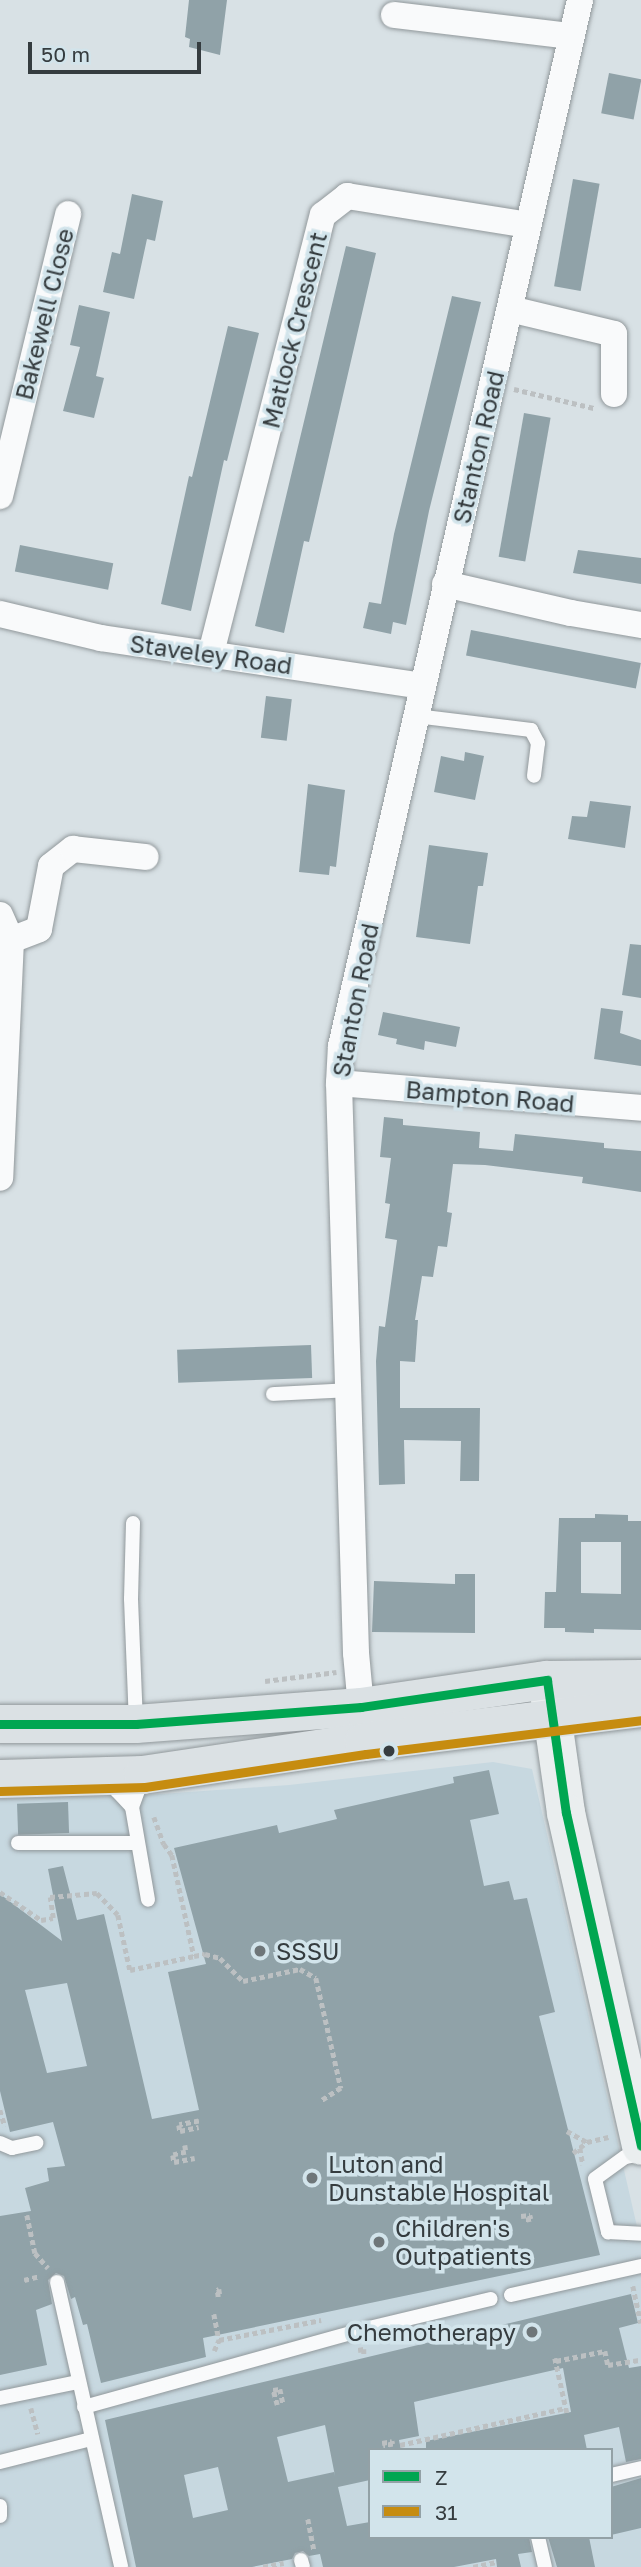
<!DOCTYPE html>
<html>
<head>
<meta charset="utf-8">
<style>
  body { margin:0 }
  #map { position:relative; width:641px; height:2567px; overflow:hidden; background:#d8e1e5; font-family:"Golos Text",sans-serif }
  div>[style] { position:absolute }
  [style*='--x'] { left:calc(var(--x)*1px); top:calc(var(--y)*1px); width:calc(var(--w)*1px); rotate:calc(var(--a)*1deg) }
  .built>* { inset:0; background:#c7d8e0 }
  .building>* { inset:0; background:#90a2a8; transform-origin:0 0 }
  .path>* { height:4.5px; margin-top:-2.25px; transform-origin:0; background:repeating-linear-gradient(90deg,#bcc0c2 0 5px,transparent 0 8.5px) }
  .roads { filter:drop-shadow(0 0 2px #91989b) drop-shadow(0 0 2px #91989b) }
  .lane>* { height:14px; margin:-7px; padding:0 7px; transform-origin:7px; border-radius:7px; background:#f9fafb }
  .street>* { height:26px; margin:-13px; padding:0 13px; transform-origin:13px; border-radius:13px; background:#f9fafb }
  .secondary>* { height:38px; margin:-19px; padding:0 19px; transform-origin:19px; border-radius:19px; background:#eaeeef }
  .primary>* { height:38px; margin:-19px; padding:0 19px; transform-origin:19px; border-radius:19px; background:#dbe1e4 }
  .bus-1>* { height:9px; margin:-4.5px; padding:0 4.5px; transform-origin:4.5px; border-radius:4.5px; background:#00a651 }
  .bus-2>* { height:9px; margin:-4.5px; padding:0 4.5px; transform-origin:4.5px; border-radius:4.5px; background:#c68c10 }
  .dots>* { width:19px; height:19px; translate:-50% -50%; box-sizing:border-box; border:4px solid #d2e4eb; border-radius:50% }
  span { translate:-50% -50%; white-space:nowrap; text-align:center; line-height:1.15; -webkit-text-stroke:7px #d2e4eb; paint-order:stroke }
  .street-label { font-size:24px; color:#353c3f }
  .poi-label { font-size:24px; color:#353c3f }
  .left { translate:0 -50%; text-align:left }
  .right { translate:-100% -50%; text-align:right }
  .legend { position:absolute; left:368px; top:2448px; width:245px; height:91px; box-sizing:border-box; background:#d2e4eb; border:2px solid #93a1a6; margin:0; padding:9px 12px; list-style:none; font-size:21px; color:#353c3f }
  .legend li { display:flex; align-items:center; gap:14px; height:35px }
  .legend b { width:35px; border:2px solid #93a1a6 }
  .scale { position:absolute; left:28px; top:42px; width:173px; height:32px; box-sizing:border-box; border:4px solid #353c3f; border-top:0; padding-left:9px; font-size:21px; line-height:24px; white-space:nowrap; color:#353c3f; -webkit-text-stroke:5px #d2e4eb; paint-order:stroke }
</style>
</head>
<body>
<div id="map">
  <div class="built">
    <div style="clip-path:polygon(evenodd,493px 1762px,532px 1769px,641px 2244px,641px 2567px,0 2567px,0 1799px,132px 1796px,289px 1785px,493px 1762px,370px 2450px,611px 2450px,611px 2537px,370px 2537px,370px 2450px)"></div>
  </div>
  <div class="building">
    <div style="clip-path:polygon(189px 0,227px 0,220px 55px,189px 47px,190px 39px,185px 37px)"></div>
    <div style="left:609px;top:73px;width:33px;height:41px;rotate:11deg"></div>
    <div style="left:573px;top:179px;width:27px;height:109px;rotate:10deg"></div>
    <div style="clip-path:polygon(132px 194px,163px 201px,155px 241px,147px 239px,134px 299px,103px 292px,112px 252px,120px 254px)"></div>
    <div style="clip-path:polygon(346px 246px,376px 253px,309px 542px,304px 541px,284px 633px,255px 626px)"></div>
    <div style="clip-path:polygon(452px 296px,481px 302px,429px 511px,406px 625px,393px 622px,391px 634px,363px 628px,369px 602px,381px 604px,394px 534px)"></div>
    <div style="clip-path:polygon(79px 305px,110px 312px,96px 376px,104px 378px,94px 418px,63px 411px,80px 347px,70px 345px)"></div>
    <div style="clip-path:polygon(228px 326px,259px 333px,227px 461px,224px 460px,191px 611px,161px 604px,189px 476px,192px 477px)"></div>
    <div style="left:524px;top:413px;width:27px;height:146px;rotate:10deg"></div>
    <div style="left:20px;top:545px;width:95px;height:27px;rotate:11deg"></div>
    <div style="clip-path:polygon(578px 550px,641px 558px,641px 584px,573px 573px)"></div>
    <div style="left:471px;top:630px;width:173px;height:26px;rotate:11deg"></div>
    <div style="left:266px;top:696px;width:26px;height:42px;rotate:7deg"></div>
    <div style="clip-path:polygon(465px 752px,484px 756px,475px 800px,434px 792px,441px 756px,464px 761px)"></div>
    <div style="clip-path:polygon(308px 784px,345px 790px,336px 867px,330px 866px,329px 875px,299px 872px)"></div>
    <div style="clip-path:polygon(590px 801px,631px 806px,625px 848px,568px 839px,572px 816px,587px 817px)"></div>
    <div style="clip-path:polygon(429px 845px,488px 853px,483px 886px,478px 886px,470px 944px,416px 937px)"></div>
    <div style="clip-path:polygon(630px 944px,641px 945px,641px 998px,622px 995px)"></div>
    <div style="clip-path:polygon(601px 1008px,623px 1011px,620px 1033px,641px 1040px,641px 1066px,594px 1059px)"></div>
    <div style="clip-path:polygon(383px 1012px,460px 1027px,456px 1047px,425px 1041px,424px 1050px,396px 1044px,397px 1039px,378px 1035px)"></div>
    <div style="clip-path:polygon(384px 1117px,403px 1119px,403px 1125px,480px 1132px,479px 1148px,513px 1151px,515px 1134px,604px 1143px,604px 1148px,641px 1151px,641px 1192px,582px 1183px,583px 1177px,485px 1165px,453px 1164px,447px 1212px,452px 1213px,447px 1247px,438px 1246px,433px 1277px,422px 1276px,415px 1320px,418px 1320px,415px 1362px,400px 1361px,400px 1408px,480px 1408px,479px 1481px,460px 1481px,461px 1441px,404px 1440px,405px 1484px,379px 1485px,376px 1361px,379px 1326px,385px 1327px,397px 1240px,385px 1238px,390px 1204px,385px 1203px,391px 1158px,380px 1157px)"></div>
    <div style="left:311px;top:1345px;width:33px;height:134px;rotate:88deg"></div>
    <div style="clip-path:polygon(evenodd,595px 1514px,628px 1515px,628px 1521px,641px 1521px,641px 1630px,594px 1629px,594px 1633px,565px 1632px,565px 1628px,544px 1628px,545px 1592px,556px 1592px,559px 1518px,595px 1518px,595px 1514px,581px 1542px,621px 1542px,621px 1594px,581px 1593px,581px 1542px)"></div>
    <div style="clip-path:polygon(455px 1574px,475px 1574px,475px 1633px,372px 1632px,374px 1581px,455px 1584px)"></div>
    <div style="clip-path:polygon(evenodd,489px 1770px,499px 1814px,470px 1820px,484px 1886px,509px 1881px,514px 1900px,527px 1898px,555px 2012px,539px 2016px,600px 2255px,203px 2338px,206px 2357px,101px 2383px,87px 2324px,83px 2325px,75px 2297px,71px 2299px,64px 2276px,56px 2273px,48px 2280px,52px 2304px,36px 2310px,47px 2365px,0 2375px,0 2216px,31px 2211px,25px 2188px,49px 2181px,47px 2168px,65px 2166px,53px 2122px,10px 2132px,0 2091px,0 1894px,62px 1941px,48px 1869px,63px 1866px,77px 1920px,104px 1914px,152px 2119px,199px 2110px,168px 1972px,206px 1964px,174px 1848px,277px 1825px,279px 1833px,337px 1819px,334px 1810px,454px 1783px,453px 1777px,489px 1770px,67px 1983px,87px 2066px,47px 2073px,25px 1990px,67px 1983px)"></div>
    <div style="left:68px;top:1802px;width:31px;height:51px;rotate:88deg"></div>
    <div style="clip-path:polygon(evenodd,631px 2294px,638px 2323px,619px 2328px,629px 2368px,641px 2366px,641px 2459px,626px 2462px,619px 2427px,584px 2435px,587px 2450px,426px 2450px,426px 2441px,571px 2412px,563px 2368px,414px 2402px,419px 2436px,399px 2440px,401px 2450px,370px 2450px,370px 2480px,338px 2487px,347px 2526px,370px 2522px,370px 2537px,529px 2537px,532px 2552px,518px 2554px,521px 2567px,497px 2567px,496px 2559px,454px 2567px,323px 2567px,320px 2554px,309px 2556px,303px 2551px,295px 2553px,292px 2559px,252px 2567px,136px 2567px,105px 2420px,631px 2294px,325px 2425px,335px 2476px,334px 2472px,288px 2482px,277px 2437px,325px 2425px,631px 2294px,218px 2467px,228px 2510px,193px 2518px,184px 2475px,218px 2467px)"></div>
    <div style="clip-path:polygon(641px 2478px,641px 2528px,611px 2535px,611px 2487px)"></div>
    <div style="clip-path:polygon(548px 2537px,589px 2537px,595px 2567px,557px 2567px)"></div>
  </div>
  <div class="path">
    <div style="--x:514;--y:389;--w:82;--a:13.4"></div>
    <div style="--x:265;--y:1681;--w:72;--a:-7.2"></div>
    <div style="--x:154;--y:1817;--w:29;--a:70"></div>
    <div style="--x:164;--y:1844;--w:14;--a:54"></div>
    <div style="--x:172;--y:1855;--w:103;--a:77.7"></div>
    <div style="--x:194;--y:1956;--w:11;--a:-10"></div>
    <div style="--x:205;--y:1954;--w:16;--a:15"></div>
    <div style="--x:220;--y:1958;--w:33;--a:45"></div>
    <div style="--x:243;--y:1981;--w:58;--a:-11.9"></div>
    <div style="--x:300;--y:1969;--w:18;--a:29"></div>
    <div style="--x:316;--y:1978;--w:113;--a:77.2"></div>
    <div style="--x:341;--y:2088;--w:24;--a:147"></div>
    <div style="--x:0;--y:1892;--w:50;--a:34.3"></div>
    <div style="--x:41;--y:1920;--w:12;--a:-9"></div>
    <div style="--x:53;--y:1918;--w:21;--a:-98"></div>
    <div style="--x:50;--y:1897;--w:47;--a:-4.9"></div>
    <div style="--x:97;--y:1893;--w:30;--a:46"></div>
    <div style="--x:118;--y:1915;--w:56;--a:77.7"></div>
    <div style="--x:130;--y:1970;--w:66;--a:-12.3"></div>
    <div style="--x:0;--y:2110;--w:17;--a:73"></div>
    <div style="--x:199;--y:2121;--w:20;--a:169"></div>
    <div style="--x:179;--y:2125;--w:6;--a:81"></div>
    <div style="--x:180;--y:2131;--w:19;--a:-12"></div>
    <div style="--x:567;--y:2131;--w:23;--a:29"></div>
    <div style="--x:185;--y:2145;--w:7;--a:82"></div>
    <div style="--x:186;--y:2152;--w:13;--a:167"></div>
    <div style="--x:173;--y:2155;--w:7;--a:82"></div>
    <div style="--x:174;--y:2162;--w:21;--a:-11"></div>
    <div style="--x:580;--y:2148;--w:17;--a:80"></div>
    <div style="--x:573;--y:2153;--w:18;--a:-38"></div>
    <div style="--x:587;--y:2142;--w:22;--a:-13"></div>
    <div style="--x:27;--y:2215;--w:39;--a:78"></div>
    <div style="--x:35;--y:2253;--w:20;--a:49"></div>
    <div style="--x:521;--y:2216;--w:9;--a:-6"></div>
    <div style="--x:530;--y:2215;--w:4;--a:76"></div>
    <div style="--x:531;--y:2219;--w:8;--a:166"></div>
    <div style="--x:24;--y:2280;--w:16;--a:-14"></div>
    <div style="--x:633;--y:2286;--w:38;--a:78"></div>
    <div style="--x:218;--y:2297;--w:7;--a:-98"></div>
    <div style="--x:217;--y:2290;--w:2;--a:-27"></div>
    <div style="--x:219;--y:2289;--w:7;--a:82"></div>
    <div style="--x:214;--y:2314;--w:26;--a:79"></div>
    <div style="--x:358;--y:2350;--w:6;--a:-9"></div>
    <div style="--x:364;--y:2349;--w:7;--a:90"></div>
    <div style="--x:214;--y:2351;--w:12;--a:-66"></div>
    <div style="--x:219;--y:2340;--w:104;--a:-11.1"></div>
    <div style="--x:555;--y:2358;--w:56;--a:77.7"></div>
    <div style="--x:556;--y:2361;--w:50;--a:-11.5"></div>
    <div style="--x:605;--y:2351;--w:14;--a:78"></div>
    <div style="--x:608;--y:2365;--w:33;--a:-9"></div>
    <div style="--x:277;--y:2405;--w:16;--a:-105"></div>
    <div style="--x:273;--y:2390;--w:7;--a:-8"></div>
    <div style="--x:280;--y:2389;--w:14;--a:78"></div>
    <div style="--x:31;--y:2408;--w:27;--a:75"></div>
    <div style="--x:382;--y:2443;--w:10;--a:-11"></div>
    <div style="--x:392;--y:2441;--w:3;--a:72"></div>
    <div style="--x:393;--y:2444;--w:10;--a:169"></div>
    <div style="--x:400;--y:2445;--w:170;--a:-12.6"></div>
    <div style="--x:308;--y:2519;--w:31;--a:79"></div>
    <div style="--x:263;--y:2567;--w:21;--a:-11"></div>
    <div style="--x:473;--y:2567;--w:24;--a:-12"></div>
  </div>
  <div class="roads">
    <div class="lane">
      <div style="--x:416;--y:716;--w:116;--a:6.9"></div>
      <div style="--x:531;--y:730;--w:15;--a:62"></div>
      <div style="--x:538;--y:743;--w:33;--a:97"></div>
      <div style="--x:273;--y:1394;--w:76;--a:-3"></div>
      <div style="--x:133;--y:1523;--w:76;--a:91.5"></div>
      <div style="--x:131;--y:1599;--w:122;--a:87.7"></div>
      <div style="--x:117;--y:1779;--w:12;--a:90"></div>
      <div style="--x:117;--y:1791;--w:22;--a:47"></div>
      <div style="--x:132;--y:1807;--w:33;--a:-70"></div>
      <div style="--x:132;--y:1807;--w:94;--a:80.2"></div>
      <div style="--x:18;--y:1843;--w:119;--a:0"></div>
      <div style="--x:0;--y:2143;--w:13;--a:23"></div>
      <div style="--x:12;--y:2148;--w:25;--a:-12"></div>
      <div style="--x:641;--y:2154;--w:16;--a:169"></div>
      <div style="--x:625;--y:2157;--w:37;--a:144"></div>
      <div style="--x:595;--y:2179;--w:55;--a:76.2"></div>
      <div style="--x:608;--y:2232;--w:33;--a:3"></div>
      <div style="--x:57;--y:2282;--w:292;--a:77.3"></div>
      <div style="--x:511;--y:2295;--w:133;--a:-12.6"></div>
      <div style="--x:369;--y:2328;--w:125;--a:-13.4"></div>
      <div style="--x:0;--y:2398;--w:80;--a:-11.6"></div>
      <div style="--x:84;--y:2407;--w:276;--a:-15.5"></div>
      <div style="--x:0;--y:2462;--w:94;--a:-14.2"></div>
      <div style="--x:611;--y:2475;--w:31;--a:-13"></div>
      <div style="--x:0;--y:2506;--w:10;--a:90"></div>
      <div style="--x:538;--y:2537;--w:31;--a:77"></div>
      <div style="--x:301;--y:2560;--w:7;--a:74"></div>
    </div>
    <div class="street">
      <div style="--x:394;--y:15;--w:178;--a:6.8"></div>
      <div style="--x:510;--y:309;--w:107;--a:13.5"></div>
      <div style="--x:614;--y:334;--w:60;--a:90"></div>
      <div style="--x:0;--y:496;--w:290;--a:-76.4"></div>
      <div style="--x:445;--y:584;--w:129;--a:13"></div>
      <div style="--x:571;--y:613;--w:71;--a:9.7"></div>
      <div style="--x:0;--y:614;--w:104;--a:13.4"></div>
      <div style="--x:101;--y:638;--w:325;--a:8.5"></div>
      <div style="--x:211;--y:653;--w:452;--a:-75.7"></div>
      <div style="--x:323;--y:215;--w:31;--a:-38"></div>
      <div style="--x:347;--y:196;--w:183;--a:9.1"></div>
      <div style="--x:0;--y:915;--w:27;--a:66"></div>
      <div style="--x:11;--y:940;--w:238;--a:92.6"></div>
      <div style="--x:11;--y:940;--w:30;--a:-21"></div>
      <div style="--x:39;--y:929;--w:64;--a:-79.2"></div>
      <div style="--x:51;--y:866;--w:28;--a:-38"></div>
      <div style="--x:73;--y:849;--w:73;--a:6.3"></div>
      <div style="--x:339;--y:1083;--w:303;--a:4.7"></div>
      <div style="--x:361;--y:1707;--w:54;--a:-95.3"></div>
      <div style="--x:356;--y:1653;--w:570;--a:-91.71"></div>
      <div style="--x:339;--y:1083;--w:37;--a:-87"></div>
      <div style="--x:341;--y:1046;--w:1073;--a:-77.13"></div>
    </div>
    <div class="secondary">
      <div style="--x:548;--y:1686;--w:128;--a:81.9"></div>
      <div style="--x:566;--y:1813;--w:341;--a:77.3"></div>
    </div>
    <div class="primary">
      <div style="--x:0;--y:1724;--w:136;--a:0"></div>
      <div style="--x:136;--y:1724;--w:226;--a:-4.3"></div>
      <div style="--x:361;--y:1707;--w:188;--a:-8.3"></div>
      <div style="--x:547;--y:1680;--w:94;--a:-0.6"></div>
      <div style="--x:0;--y:1779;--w:143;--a:-1.6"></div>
      <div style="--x:143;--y:1775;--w:223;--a:-8.5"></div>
      <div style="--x:364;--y:1742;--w:279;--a:-7"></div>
    </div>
  </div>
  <div class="bus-1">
    <div style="--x:0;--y:1724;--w:136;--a:0"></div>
    <div style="--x:136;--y:1724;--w:226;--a:-4.3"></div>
    <div style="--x:361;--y:1707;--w:188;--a:-8.3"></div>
    <div style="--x:547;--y:1680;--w:134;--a:81.9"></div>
    <div style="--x:566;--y:1813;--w:341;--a:77.3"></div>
  </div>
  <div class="bus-2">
    <div style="--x:0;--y:1791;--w:145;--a:-1.6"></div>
    <div style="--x:145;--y:1787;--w:223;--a:-8.5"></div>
    <div style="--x:366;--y:1754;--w:277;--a:-7"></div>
  </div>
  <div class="dots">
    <div style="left:389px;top:1751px;background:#353c3f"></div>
    <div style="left:260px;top:1951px;background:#6e7679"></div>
    <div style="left:312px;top:2178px;background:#6e7679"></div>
    <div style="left:379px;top:2242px;background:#6e7679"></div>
    <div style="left:532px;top:2332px;background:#6e7679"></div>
  </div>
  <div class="street-label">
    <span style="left:44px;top:314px;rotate:-76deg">Bakewell Close</span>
    <span style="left:294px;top:330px;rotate:-76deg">Matlock Crescent</span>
    <span style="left:478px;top:447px;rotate:-77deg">Stanton Road</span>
    <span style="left:211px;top:654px;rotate:8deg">Staveley Road</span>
    <span style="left:355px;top:1000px;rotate:-79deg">Stanton Road</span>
    <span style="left:490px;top:1096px;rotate:5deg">Bampton Road</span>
  </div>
  <div class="poi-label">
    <span class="left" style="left:276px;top:1951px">SSSU</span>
    <span class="left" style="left:328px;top:2178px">Luton and<br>Dunstable Hospital</span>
    <span class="left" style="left:395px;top:2242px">Children's<br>Outpatients</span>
    <span class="right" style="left:516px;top:2332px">Chemotherapy</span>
  </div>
  <ul class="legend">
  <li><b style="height:9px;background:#00a651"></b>Z</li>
  <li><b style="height:9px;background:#c68c10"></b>31</li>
  </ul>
  <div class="scale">50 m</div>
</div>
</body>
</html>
